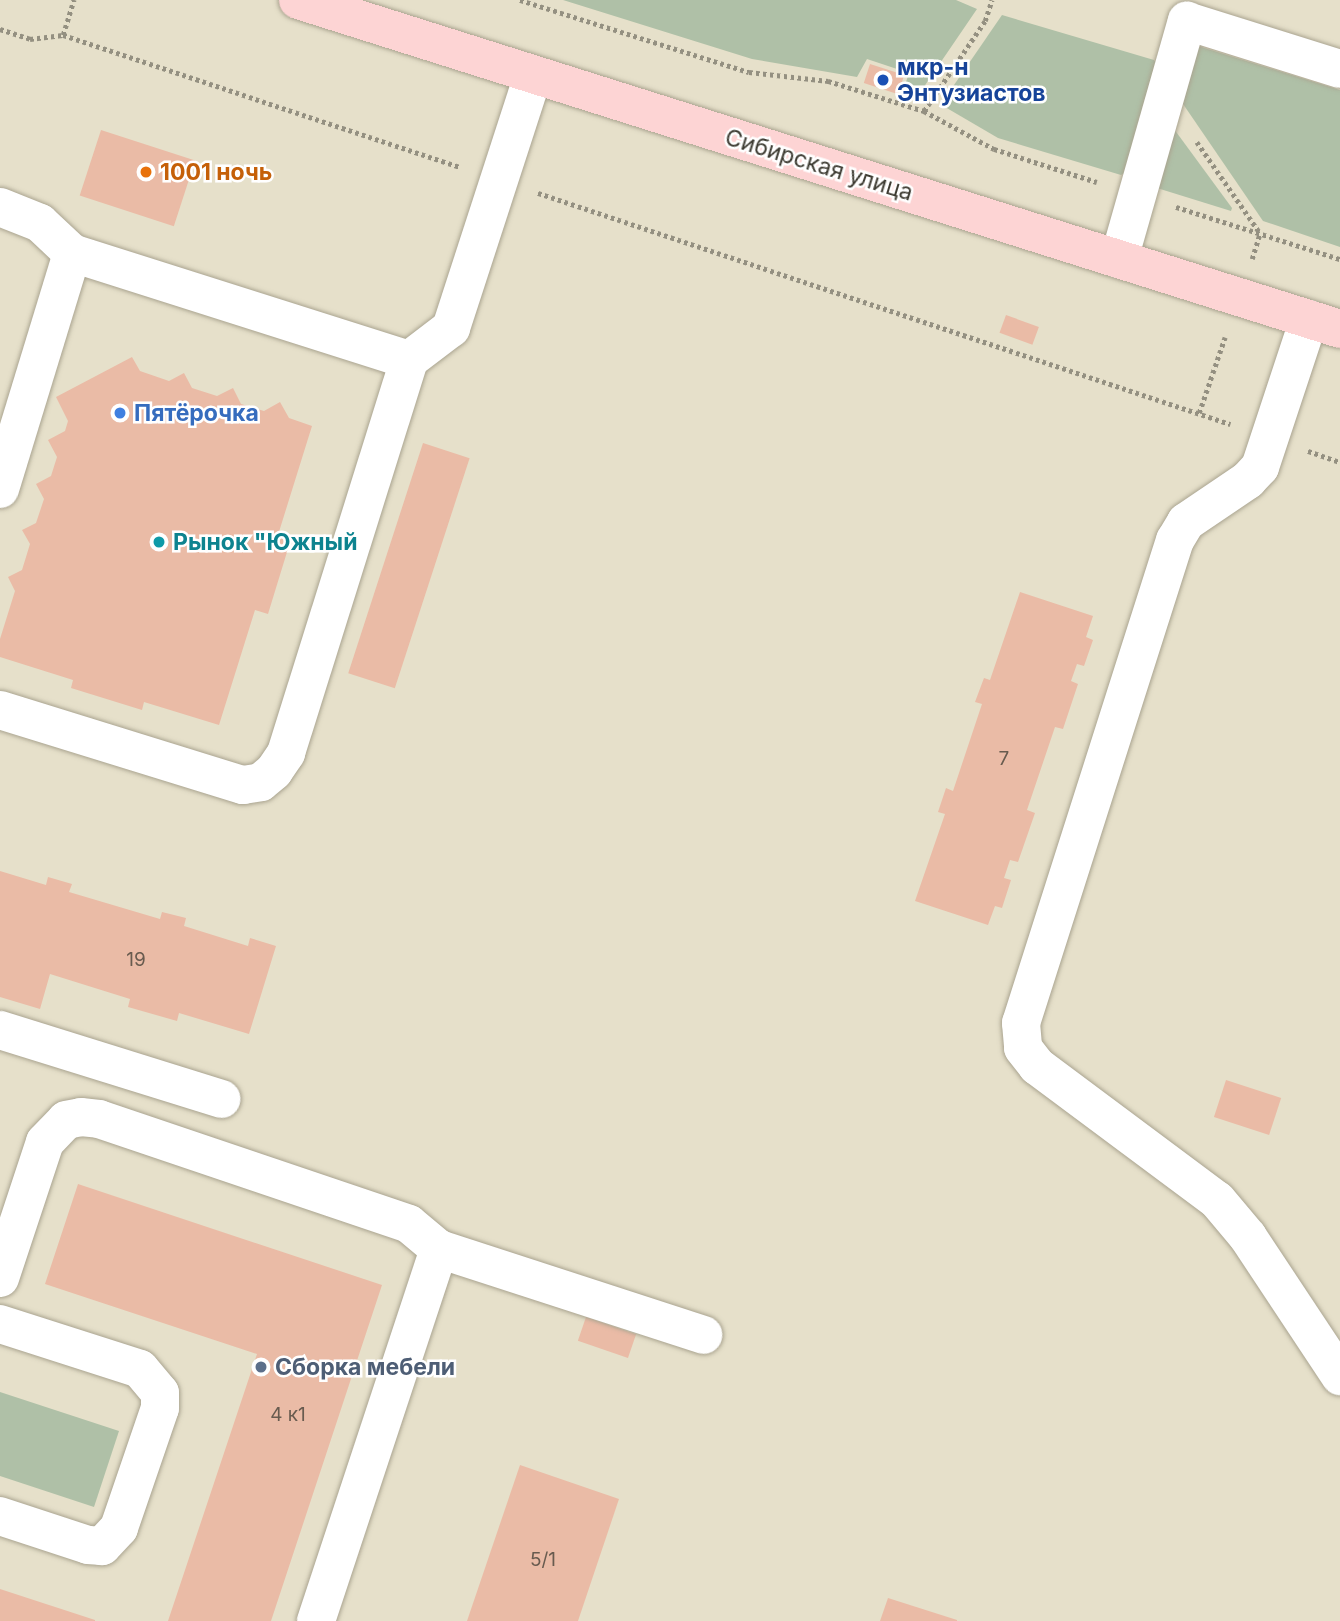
<!DOCTYPE html>
<html>
<head>
<meta charset="utf-8">
<style>
  body { margin:0 }
  #map { position:relative; width:1340px; height:1621px; overflow:hidden; background:#e6e0ca; font-family:Inter,sans-serif }
  div>[style] { position:absolute }
  [style*='--x'] { left:calc(var(--x)*1px); top:calc(var(--y)*1px); width:calc(var(--w)*1px); rotate:calc(var(--a)*1deg) }
  .green>* { inset:0; background:#afc0a7 }
  .building>* { inset:0; background:#eabba6; transform-origin:0 0 }
  .path>* { height:4.5px; margin-top:-2.25px; transform-origin:0; background:repeating-linear-gradient(90deg,#949081 0 3.5px,transparent 0 7px) }
  .roads { filter:drop-shadow(0 0 2px #aaa490) drop-shadow(0 0 2px #aaa490) }
  .minor>* { height:38px; margin:-19px; padding:0 19px; transform-origin:19px; border-radius:19px; background:#fff }
  .major>* { height:38px; margin:-19px; padding:0 19px; transform-origin:19px; border-radius:19px; background:#fdd4d4 }
  .dots>* { width:19px; height:19px; translate:-50% -50%; box-sizing:border-box; border:4px solid #fff; border-radius:50% }
  span { translate:-50% -50%; white-space:nowrap; text-align:center; line-height:1.15; -webkit-text-stroke:5px #fff; paint-order:stroke }
  .number-label { font-size:19px; color:#685b4f }
  .number-label span { -webkit-text-stroke-width:0 }
  .transit-label { font-size:23px; color:#164399; font-weight:700 }
  .left { translate:0 -50%; text-align:left }
  .street-label { font-size:23px; color:#3d3b32 }
  .food-label { font-size:23px; color:#c56008; font-weight:700 }
  .shop-label { font-size:23px; color:#366cbe; font-weight:700 }
  .culture-label { font-size:23px; color:#0d838f; font-weight:700 }
  .service-label { font-size:23px; color:#4e5e75; font-weight:700 }
</style>
</head>
<body>
<div id="map">
  <div class="green">
    <div style="clip-path:polygon(563px 0,956px 0,977px 9px,917px 97px,903px 91px,909px 73px,867px 59px,857px 77px,752px 59px)"></div>
    <div style="clip-path:polygon(1002px 15px,1154px 60px,1158px 66px,1127px 172px,1121px 175px,998px 138px,945px 107px,943px 101px)"></div>
    <div style="clip-path:polygon(1198px 46px,1340px 90px,1340px 247px,1263px 221px,1181px 101px)"></div>
    <div style="clip-path:polygon(1174px 129px,1232px 208px,1231px 211px,1157px 188px)"></div>
    <div style="clip-path:polygon(0 1392px,119px 1431px,94px 1507px,0 1476px)"></div>
  </div>
  <div class="building">
    <div style="left:870px;top:64px;width:36px;height:20px;rotate:18deg"></div>
    <div style="left:101px;top:130px;width:99px;height:69px;rotate:18deg"></div>
    <div style="left:1006px;top:315px;width:35px;height:19px;rotate:20deg"></div>
    <div style="clip-path:polygon(132px 357px,140px 371px,169px 381px,184px 373px,192px 388px,217px 396px,233px 388px,241px 404px,264px 411px,280px 402px,289px 418px,312px 426px,278px 535px,291px 539px,268px 614px,255px 610px,219px 725px,144px 702px,142px 710px,71px 688px,73px 680px,0 657px,0 639px,15px 591px,8px 577px,22px 570px,30px 544px,22px 530px,36px 523px,44px 499px,36px 484px,51px 476px,57px 457px,48px 440px,65px 431px,68px 421px,56px 397px)"></div>
    <div style="left:423px;top:443px;width:49px;height:242px;rotate:18deg"></div>
    <div style="clip-path:polygon(1020px 592px,1093px 616px,1086px 637px,1093px 640px,1084px 666px,1077px 664px,1071px 681px,1078px 684px,1063px 729px,1055px 727px,1027px 810px,1035px 813px,1018px 862px,1010px 860px,1004px 878px,1011px 880px,1002px 908px,995px 906px,988px 925px,915px 901px,945px 814px,938px 812px,946px 788px,953px 791px,982px 704px,975px 702px,984px 678px,990px 680px)"></div>
    <div style="clip-path:polygon(0 871px,46px 885px,48px 877px,72px 884px,69px 892px,160px 919px,162px 912px,186px 918px,184px 926px,248px 946px,250px 938px,276px 946px,249px 1034px,179px 1013px,177px 1021px,128px 1007px,130px 999px,50px 974px,40px 1009px,0 997px)"></div>
    <div style="left:1226px;top:1080px;width:58px;height:39px;rotate:18deg"></div>
    <div style="clip-path:polygon(78px 1184px,382px 1285px,271px 1621px,168px 1621px,257px 1354px,45px 1284px)"></div>
    <div style="left:586px;top:1317px;width:53px;height:25px;rotate:19deg"></div>
    <div style="clip-path:polygon(520px 1465px,619px 1499px,578px 1621px,467px 1621px)"></div>
    <div style="clip-path:polygon(0 1589px,95px 1620px,95px 1621px,0 1621px)"></div>
    <div style="clip-path:polygon(888px 1598px,957px 1620px,957px 1621px,880px 1621px)"></div>
  </div>
  <div class="path">
    <div style="--x:520;--y:0;--w:240;--a:17.5"></div>
    <div style="--x:749;--y:72;--w:80;--a:6.5"></div>
    <div style="--x:828;--y:81;--w:101;--a:17.4"></div>
    <div style="--x:924;--y:111;--w:80;--a:28.5"></div>
    <div style="--x:994;--y:149;--w:108;--a:17.8"></div>
    <div style="--x:0;--y:29;--w:32;--a:18"></div>
    <div style="--x:30;--y:39;--w:33;--a:-7"></div>
    <div style="--x:63;--y:35;--w:418;--a:18.4"></div>
    <div style="--x:63;--y:35;--w:37;--a:-73"></div>
    <div style="--x:924;--y:111;--w:109;--a:-55.9"></div>
    <div style="--x:985;--y:21;--w:22;--a:-72"></div>
    <div style="--x:1197;--y:142;--w:111;--a:55.3"></div>
    <div style="--x:538;--y:193;--w:730;--a:18.46"></div>
    <div style="--x:1176;--y:207;--w:172;--a:17.6"></div>
    <div style="--x:1252;--y:259;--w:27;--a:-73"></div>
    <div style="--x:1199;--y:413;--w:80;--a:-71.1"></div>
    <div style="--x:1308;--y:451;--w:34;--a:19"></div>
  </div>
  <div class="roads">
    <div class="minor">
      <div style="--x:0;--y:207;--w:43;--a:21.8"></div>
      <div style="--x:40;--y:223;--w:44;--a:43.2"></div>
      <div style="--x:72;--y:253;--w:354;--a:17.6"></div>
      <div style="--x:409;--y:360;--w:53;--a:-37.3"></div>
      <div style="--x:451;--y:328;--w:266;--a:-72"></div>
      <div style="--x:1119;--y:259;--w:248;--a:-74.1"></div>
      <div style="--x:1187;--y:21;--w:160;--a:17.4"></div>
      <div style="--x:1309;--y:319;--w:156;--a:108.3"></div>
      <div style="--x:1260;--y:467;--w:18;--a:133"></div>
      <div style="--x:1248;--y:480;--w:75;--a:145.9"></div>
      <div style="--x:1186;--y:522;--w:21;--a:121"></div>
      <div style="--x:1175;--y:540;--w:507;--a:107.68"></div>
      <div style="--x:1021;--y:1023;--w:25;--a:85"></div>
      <div style="--x:1023;--y:1048;--w:23;--a:52"></div>
      <div style="--x:1037;--y:1066;--w:224;--a:36.7"></div>
      <div style="--x:1217;--y:1200;--w:48;--a:50"></div>
      <div style="--x:1248;--y:1237;--w:167;--a:56.5"></div>
      <div style="--x:0;--y:489;--w:247;--a:-73"></div>
      <div style="--x:0;--y:710;--w:254;--a:17.2"></div>
      <div style="--x:243;--y:785;--w:18;--a:-9"></div>
      <div style="--x:261;--y:782;--w:17;--a:-40"></div>
      <div style="--x:274;--y:771;--w:22;--a:-56"></div>
      <div style="--x:286;--y:753;--w:412;--a:-72.6"></div>
      <div style="--x:0;--y:1030;--w:232;--a:17.3"></div>
      <div style="--x:0;--y:1278;--w:143;--a:-71.7"></div>
      <div style="--x:45;--y:1142;--w:30;--a:-46"></div>
      <div style="--x:66;--y:1120;--w:15;--a:-11"></div>
      <div style="--x:81;--y:1117;--w:18;--a:6"></div>
      <div style="--x:99;--y:1119;--w:327;--a:18.7"></div>
      <div style="--x:409;--y:1224;--w:39;--a:40"></div>
      <div style="--x:0;--y:1324;--w:147;--a:17.8"></div>
      <div style="--x:140;--y:1369;--w:31;--a:50"></div>
      <div style="--x:160;--y:1393;--w:15;--a:90"></div>
      <div style="--x:160;--y:1408;--w:127;--a:108.9"></div>
      <div style="--x:119;--y:1528;--w:25;--a:133"></div>
      <div style="--x:102;--y:1546;--w:14;--a:-176"></div>
      <div style="--x:88;--y:1545;--w:93;--a:-161.8"></div>
      <div style="--x:316;--y:1621;--w:392;--a:-71.7"></div>
      <div style="--x:439;--y:1249;--w:278;--a:18"></div>
    </div>
    <div class="major">
      <div style="--x:298;--y:0;--w:1093;--a:17.52"></div>
    </div>
  </div>
  <div class="dots">
    <div style="left:883px;top:80px;background:#1a4fb4"></div>
    <div style="left:146px;top:172px;background:#e8710a"></div>
    <div style="left:120px;top:413px;background:#3f7fe0"></div>
    <div style="left:159px;top:542px;background:#0f9aa8"></div>
    <div style="left:261px;top:1367px;background:#5c6f8a"></div>
  </div>
  <div class="number-label">
    <span style="left:1004px;top:759px">7</span>
    <span style="left:136px;top:960px">19</span>
    <span style="left:288px;top:1415px">4 к1</span>
    <span style="left:543px;top:1560px">5/1</span>
  </div>
  <div class="transit-label">
    <span class="left" style="left:897px;top:80px">мкр-н<br>Энтузиастов</span>
  </div>
  <div class="street-label">
    <span style="left:819px;top:165px;rotate:17deg">Сибирская улица</span>
  </div>
  <div class="food-label">
    <span class="left" style="left:160px;top:172px">1001 ночь</span>
  </div>
  <div class="shop-label">
    <span class="left" style="left:134px;top:413px">Пятёрочка</span>
  </div>
  <div class="culture-label">
    <span class="left" style="left:173px;top:542px">Рынок "Южный</span>
  </div>
  <div class="service-label">
    <span class="left" style="left:275px;top:1367px">Сборка мебели</span>
  </div>
</div>
</body>
</html>
